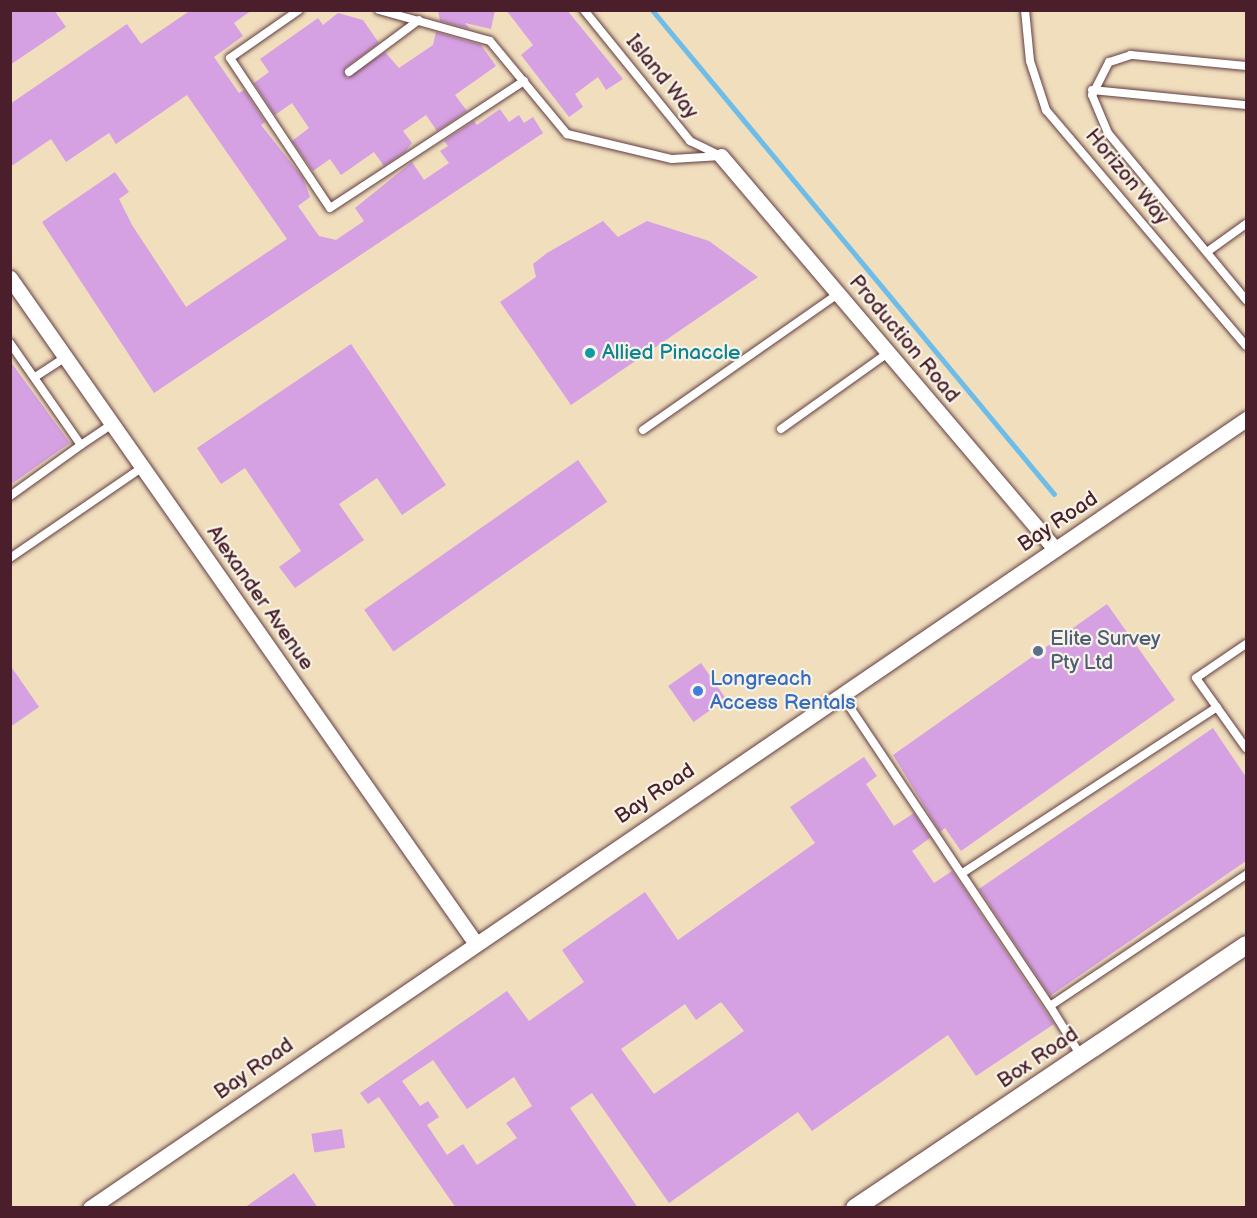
<!DOCTYPE html>
<html>
<head>
<meta charset="utf-8">
<style>
  body { margin:0 }
  #map { position:relative; width:1257px; height:1218px; overflow:hidden; background:#f0debd; font-family:"Balsamiq Sans",sans-serif }
  div>[style] { position:absolute }
  [style*='--x'] { left:calc(var(--x)*1px); top:calc(var(--y)*1px); width:calc(var(--w)*1px); rotate:calc(var(--a)*1deg) }
  .stream>* { height:5px; margin:-2.5px; padding:0 2.5px; transform-origin:2.5px; border-radius:2.5px; background:#6dbde8 }
  .building>* { inset:0; background:#d5a1e2; transform-origin:0 0 }
  .roads { filter:drop-shadow(0 0 2px #633c41) drop-shadow(0 0 2px #633c41) }
  .service>* { height:8px; margin:-4px; padding:0 4px; transform-origin:4px; border-radius:4px; background:#fff }
  .minor>* { height:15px; margin:-7.5px; padding:0 7.5px; transform-origin:7.5px; border-radius:7.5px; background:#fff }
  .tertiary>* { height:18px; margin:-9px; padding:0 9px; transform-origin:9px; border-radius:9px; background:#fff }
  .dots>* { width:16px; height:16px; translate:-50% -50%; box-sizing:border-box; border:3px solid #f7f3e8; border-radius:50% }
  span { translate:-50% -50%; white-space:nowrap; text-align:center; line-height:1.15; -webkit-text-stroke:4.5px #f7f3e8; paint-order:stroke }
  .street-label { font-size:21px; color:#4a1f2b }
  .culture-label { font-size:21px; color:#0d838f }
  .left { translate:0 -50%; text-align:left }
  .service-label { font-size:21px; color:#4e5e75 }
  .shop-label { font-size:21px; color:#366cbe }
  .frame { position:absolute; inset:0; border:12px solid #4a1f2b; pointer-events:none }
</style>
</head>
<body>
<div id="map">
  <div class="stream">
    <div style="--x:652;--y:10;--w:629;--a:50.29"></div>
  </div>
  <div class="building">
    <div style="clip-path:polygon(10px 10px,54px 10px,66px 27px,10px 65px)"></div>
    <div style="clip-path:polygon(191px 10px,252px 10px,234px 23px,243px 36px,214px 57px,239px 93px,244px 90px,265px 122px,261px 125px,303px 178px,310px 197px,298px 206px,319px 236px,336px 240px,364px 221px,355px 208px,412px 162px,424px 180px,449px 163px,440px 151px,448px 146px,444px 141px,474px 121px,477px 125px,500px 109px,509px 122px,519px 115px,524px 123px,533px 117px,543px 133px,154px 393px,42px 222px,115px 172px,129px 192px,119px 199px,132px 225px,186px 307px,287px 239px,187px 95px,116px 144px,109px 133px,66px 162px,51px 139px,10px 167px,10px 104px,127px 24px,141px 44px)"></div>
    <div style="clip-path:polygon(438px 10px,495px 10px,491px 29px,465px 23px,470px 29px,440px 21px)"></div>
    <div style="clip-path:polygon(506px 10px,567px 10px,623px 79px,606px 90px,598px 77px,575px 94px,583px 107px,569px 117px,521px 55px,533px 45px)"></div>
    <div style="clip-path:polygon(338px 13px,363px 20px,379px 43px,345px 68px,347px 78px,385px 52px,399px 68px,433px 45px,436px 32px,481px 45px,496px 66px,455px 95px,467px 111px,437px 131px,426px 115px,403px 131px,412px 143px,405px 152px,384px 166px,374px 152px,341px 175px,330px 159px,313px 171px,292px 141px,309px 128px,292px 103px,275px 115px,254px 83px,269px 72px,260px 59px,318px 18px,323px 25px)"></div>
    <div style="clip-path:polygon(603px 221px,618px 237px,647px 221px,709px 241px,758px 277px,571px 405px,500px 302px,536px 277px,533px 264px,547px 253px)"></div>
    <div style="clip-path:polygon(351px 344px,446px 485px,402px 515px,377px 478px,339px 504px,364px 540px,295px 588px,279px 567px,301px 551px,245px 468px,221px 484px,197px 448px)"></div>
    <div style="clip-path:polygon(10px 361px,70px 443px,10px 485px)"></div>
    <div style="left:578px;top:460px;width:51px;height:261px;rotate:55deg"></div>
    <div style="clip-path:polygon(1107px 604px,1175px 700px,961px 851px,945px 828px,940px 832px,893px 755px)"></div>
    <div style="left:701px;top:663px;width:44px;height:40px;rotate:55deg"></div>
    <div style="clip-path:polygon(10px 665px,39px 707px,10px 727px)"></div>
    <div style="clip-path:polygon(1213px 728px,1246px 777px,1246px 861px,1050px 996px,979px 889px)"></div>
    <div style="clip-path:polygon(evenodd,864px 757px,877px 776px,866px 784px,894px 826px,914px 813px,930px 838px,912px 851px,934px 883px,952px 871px,1054px 1024px,976px 1076px,948px 1035px,812px 1131px,798px 1112px,669px 1203px,592px 1093px,570px 1108px,638px 1208px,456px 1208px,379px 1097px,368px 1104px,360px 1093px,507px 991px,529px 1021px,584px 982px,562px 950px,645px 892px,678px 940px,815px 843px,790px 807px,864px 757px,721px 1002px,744px 1031px,654px 1094px,621px 1049px,685px 1004px,696px 1020px,721px 1002px,864px 757px,433px 1060px,467px 1109px,514px 1077px,532px 1106px,506px 1123px,517px 1138px,477px 1165px,463px 1144px,447px 1155px,427px 1125px,439px 1117px,428px 1101px,420px 1106px,402px 1081px,433px 1060px)"></div>
    <div style="left:342px;top:1129px;width:19px;height:31px;rotate:81deg"></div>
    <div style="clip-path:polygon(294px 1173px,318px 1208px,244px 1208px)"></div>
  </div>
  <div class="roads">
    <div class="service">
      <div style="--x:299;--y:10;--w:84;--a:145.2"></div>
      <div style="--x:230;--y:58;--w:180;--a:56.3"></div>
      <div style="--x:330;--y:208;--w:232;--a:-33.2"></div>
      <div style="--x:379;--y:10;--w:115;--a:15.6"></div>
      <div style="--x:490;--y:41;--w:121;--a:50.4"></div>
      <div style="--x:567;--y:134;--w:108;--a:13.4"></div>
      <div style="--x:672;--y:159;--w:49;--a:-3.5"></div>
      <div style="--x:584;--y:10;--w:169;--a:51"></div>
      <div style="--x:690;--y:141;--w:32;--a:26"></div>
      <div style="--x:1025;--y:10;--w:51;--a:84.4"></div>
      <div style="--x:1030;--y:61;--w:52;--a:71.9"></div>
      <div style="--x:1046;--y:110;--w:309;--a:49.7"></div>
      <div style="--x:1246;--y:66;--w:116;--a:-174.5"></div>
      <div style="--x:1131;--y:55;--w:23;--a:162"></div>
      <div style="--x:1109;--y:62;--w:37;--a:117"></div>
      <div style="--x:1092;--y:95;--w:41;--a:67.2"></div>
      <div style="--x:1108;--y:133;--w:217;--a:50.4"></div>
      <div style="--x:349;--y:72;--w:87;--a:-36.6"></div>
      <div style="--x:1092;--y:90;--w:155;--a:5.6"></div>
      <div style="--x:1207;--y:252;--w:48;--a:-35.7"></div>
      <div style="--x:10;--y:343;--w:124;--a:55.2"></div>
      <div style="--x:81;--y:445;--w:37;--a:-34"></div>
      <div style="--x:35;--y:377;--w:37;--a:-33"></div>
      <div style="--x:781;--y:429;--w:131;--a:-35.4"></div>
      <div style="--x:643;--y:430;--w:238;--a:-34.9"></div>
      <div style="--x:10;--y:496;--w:87;--a:-35.7"></div>
      <div style="--x:10;--y:558;--w:161;--a:-34.4"></div>
      <div style="--x:1246;--y:644;--w:60;--a:145.8"></div>
      <div style="--x:1196;--y:678;--w:86;--a:54.5"></div>
      <div style="--x:841;--y:694;--w:376;--a:56.2"></div>
      <div style="--x:964;--y:872;--w:302;--a:-33.1"></div>
      <div style="--x:1081;--y:1056;--w:59;--a:-121.8"></div>
      <div style="--x:1050;--y:1006;--w:236;--a:-33.8"></div>
    </div>
    <div class="minor">
      <div style="--x:721;--y:156;--w:516;--a:49.64"></div>
      <div style="--x:10;--y:278;--w:809;--a:55.01"></div>
      <div style="--x:90;--y:1208;--w:1400;--a:-34.31"></div>
    </div>
    <div class="tertiary">
      <div style="--x:855;--y:1208;--w:471;--a:-33.9"></div>
    </div>
  </div>
  <div class="dots">
    <div style="left:590px;top:353px;background:#0f9aa8"></div>
    <div style="left:1038px;top:651px;background:#5c6f8a"></div>
    <div style="left:698px;top:691px;background:#3f7fe0"></div>
  </div>
  <div class="street-label">
    <span style="left:662px;top:77px;rotate:51deg">Island Way</span>
    <span style="left:1127px;top:177px;rotate:50deg">Horizon Way</span>
    <span style="left:904px;top:339px;rotate:50deg">Production Road</span>
    <span style="left:1058px;top:522px;rotate:-34deg">Bay Road</span>
    <span style="left:260px;top:598px;rotate:55deg">Alexander Avenue</span>
    <span style="left:655px;top:794px;rotate:-34deg">Bay Road</span>
    <span style="left:1038px;top:1058px;rotate:-34deg">Box Road</span>
    <span style="left:254px;top:1069px;rotate:-35deg">Bay Road</span>
  </div>
  <div class="culture-label">
    <span class="left" style="left:602px;top:353px">Allied Pinaccle</span>
  </div>
  <div class="service-label">
    <span class="left" style="left:1050px;top:651px">Elite Survey<br>Pty Ltd</span>
  </div>
  <div class="shop-label">
    <span class="left" style="left:710px;top:691px">Longreach<br>Access Rentals</span>
  </div>
  <div class="frame"></div>
</div>
</body>
</html>
